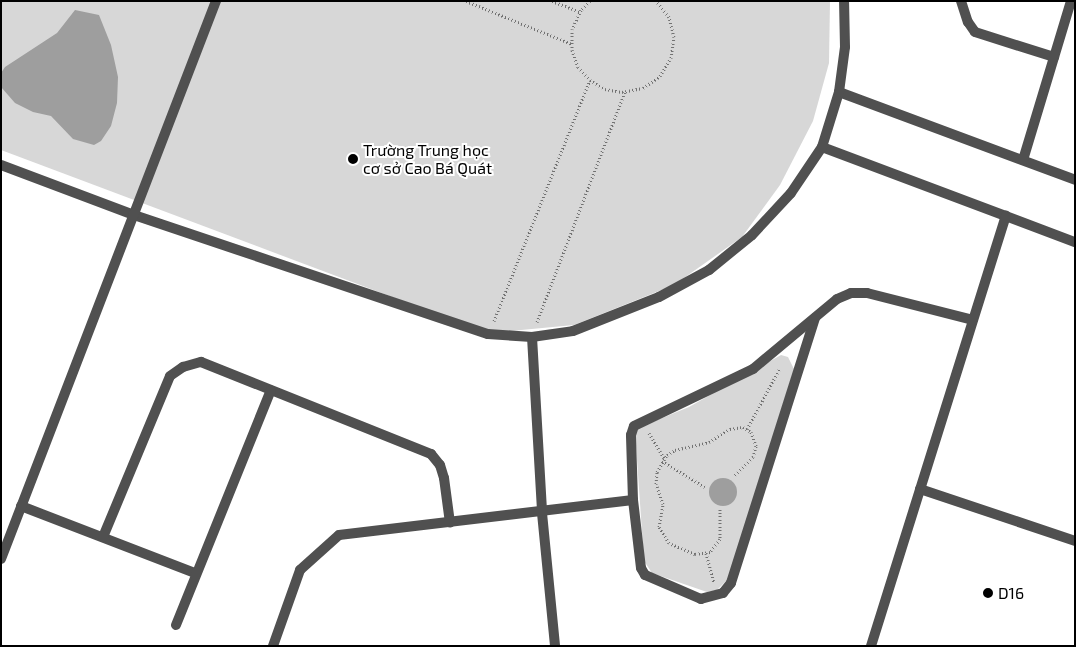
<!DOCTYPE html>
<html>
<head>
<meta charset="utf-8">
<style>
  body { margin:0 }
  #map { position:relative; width:1076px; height:647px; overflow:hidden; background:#fff; font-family:"Exo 2",sans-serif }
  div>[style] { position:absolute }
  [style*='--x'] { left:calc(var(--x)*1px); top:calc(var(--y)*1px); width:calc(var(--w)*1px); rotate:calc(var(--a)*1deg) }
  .green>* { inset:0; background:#d7d7d7 }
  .water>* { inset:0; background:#9e9e9e }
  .round { border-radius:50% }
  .path>* { height:3px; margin-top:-1.5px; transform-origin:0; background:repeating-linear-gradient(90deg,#727272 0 1px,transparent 0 3.5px) }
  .minor>* { height:10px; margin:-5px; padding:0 5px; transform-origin:5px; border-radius:5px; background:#505050 }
  .dots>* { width:14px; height:14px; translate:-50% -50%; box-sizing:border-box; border:2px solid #fff; border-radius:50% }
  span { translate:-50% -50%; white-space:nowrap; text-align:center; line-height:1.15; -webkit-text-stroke:4px #fff; paint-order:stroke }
  .poi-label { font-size:16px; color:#000 }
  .left { translate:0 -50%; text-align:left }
  .frame { position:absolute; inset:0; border:2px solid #000; pointer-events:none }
</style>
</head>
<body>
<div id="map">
  <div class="green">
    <div style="clip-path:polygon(1px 1px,830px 1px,829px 63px,813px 121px,780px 185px,742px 237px,674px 285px,574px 325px,488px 333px,1px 150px)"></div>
    <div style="clip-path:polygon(781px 355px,788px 357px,794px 369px,728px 579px,717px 590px,707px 592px,652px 573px,644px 561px,635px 431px,640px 427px,689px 407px)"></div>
  </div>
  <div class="water">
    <div style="clip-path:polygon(75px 10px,99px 15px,111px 45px,118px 77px,117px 103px,111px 126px,101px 141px,94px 145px,73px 139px,51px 116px,33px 112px,15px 103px,1px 87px,1px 73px,5px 67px,57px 33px)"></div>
    <div class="round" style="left:709px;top:478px;width:28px;height:28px"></div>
  </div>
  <div class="path">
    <div style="--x:466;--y:1;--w:114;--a:22.1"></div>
    <div style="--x:552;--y:1;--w:30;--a:21"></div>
    <div style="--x:590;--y:1;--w:13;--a:135"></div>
    <div style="--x:581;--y:10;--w:21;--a:115"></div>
    <div style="--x:572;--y:29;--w:21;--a:90"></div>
    <div style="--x:572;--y:50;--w:18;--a:71"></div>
    <div style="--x:578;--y:67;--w:18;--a:47"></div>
    <div style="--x:590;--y:80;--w:17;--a:31"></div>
    <div style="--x:605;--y:89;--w:17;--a:10"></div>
    <div style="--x:622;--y:92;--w:21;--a:-11"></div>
    <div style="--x:643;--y:88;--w:21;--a:-35"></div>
    <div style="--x:660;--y:76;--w:21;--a:-59"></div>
    <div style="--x:671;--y:58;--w:21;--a:-82"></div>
    <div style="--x:674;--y:37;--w:21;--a:-104"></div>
    <div style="--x:669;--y:17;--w:21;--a:-129"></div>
    <div style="--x:494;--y:321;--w:259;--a:-68.3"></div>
    <div style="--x:537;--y:322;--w:247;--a:-69.1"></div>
    <div style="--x:747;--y:429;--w:69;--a:-61.6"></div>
    <div style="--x:649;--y:433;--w:29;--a:59"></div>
    <div style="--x:662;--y:461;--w:50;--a:31.2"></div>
    <div style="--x:720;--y:509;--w:30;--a:90"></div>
    <div style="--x:720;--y:539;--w:16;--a:128"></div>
    <div style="--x:710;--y:552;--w:15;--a:172"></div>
    <div style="--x:695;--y:554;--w:28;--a:-157"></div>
    <div style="--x:669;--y:543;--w:19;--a:-122"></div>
    <div style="--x:659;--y:527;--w:23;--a:-80"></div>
    <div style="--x:663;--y:504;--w:21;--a:-109"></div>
    <div style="--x:656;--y:484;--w:12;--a:-85"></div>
    <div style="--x:657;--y:472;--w:20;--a:-60"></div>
    <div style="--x:667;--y:455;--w:9;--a:-32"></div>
    <div style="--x:675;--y:450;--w:35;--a:-13"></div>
    <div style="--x:709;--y:442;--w:25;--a:-32"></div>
    <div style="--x:730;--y:429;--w:13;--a:-9"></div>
    <div style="--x:743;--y:427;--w:9;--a:32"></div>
    <div style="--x:751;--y:432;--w:15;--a:70"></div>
    <div style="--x:756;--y:446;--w:11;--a:105"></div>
    <div style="--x:753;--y:457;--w:28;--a:135"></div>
    <div style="--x:706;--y:553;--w:30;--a:75"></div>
  </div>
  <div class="minor">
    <div style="--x:961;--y:1;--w:22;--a:72"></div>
    <div style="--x:968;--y:22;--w:12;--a:55"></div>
    <div style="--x:975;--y:32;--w:83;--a:17.6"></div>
    <div style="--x:839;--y:92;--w:252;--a:20.4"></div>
    <div style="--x:822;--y:147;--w:270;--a:20.6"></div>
    <div style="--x:1023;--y:160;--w:166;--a:-73.2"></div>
    <div style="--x:1;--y:165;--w:142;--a:20.6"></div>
    <div style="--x:134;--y:215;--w:373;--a:18.6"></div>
    <div style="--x:488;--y:334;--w:44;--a:3.9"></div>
    <div style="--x:532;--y:337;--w:41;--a:-8.3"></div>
    <div style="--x:573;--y:331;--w:92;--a:-21.6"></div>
    <div style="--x:659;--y:297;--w:57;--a:-28.4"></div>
    <div style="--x:709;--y:270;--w:55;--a:-39.1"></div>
    <div style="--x:752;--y:235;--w:57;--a:-47.1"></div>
    <div style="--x:791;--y:193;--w:55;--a:-56"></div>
    <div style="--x:822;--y:147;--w:58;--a:-72.8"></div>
    <div style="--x:839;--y:92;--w:45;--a:-82.4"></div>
    <div style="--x:845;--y:47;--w:46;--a:-91.2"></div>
    <div style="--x:815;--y:318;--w:278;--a:107.6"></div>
    <div style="--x:731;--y:583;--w:13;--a:129"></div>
    <div style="--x:723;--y:593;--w:23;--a:165"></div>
    <div style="--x:701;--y:599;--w:61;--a:-156.8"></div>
    <div style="--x:645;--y:575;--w:8;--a:-120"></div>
    <div style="--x:641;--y:568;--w:68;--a:-96.7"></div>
    <div style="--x:633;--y:500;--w:65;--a:-91.8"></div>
    <div style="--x:631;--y:435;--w:9;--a:-72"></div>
    <div style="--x:634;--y:426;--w:132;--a:-25.6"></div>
    <div style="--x:753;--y:369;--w:109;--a:-39.8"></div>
    <div style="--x:837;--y:299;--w:15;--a:-23"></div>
    <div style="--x:851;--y:293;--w:16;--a:0"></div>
    <div style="--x:867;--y:293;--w:109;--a:14.3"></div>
    <div style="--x:532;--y:337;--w:176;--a:86.7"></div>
    <div style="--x:542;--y:513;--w:134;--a:84.4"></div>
    <div style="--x:920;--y:489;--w:163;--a:18.5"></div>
    <div style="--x:21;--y:506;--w:186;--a:21.1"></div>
    <div style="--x:103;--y:537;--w:174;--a:-67.4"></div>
    <div style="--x:170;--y:376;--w:16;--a:-35"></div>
    <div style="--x:183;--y:367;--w:19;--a:-16"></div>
    <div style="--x:201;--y:362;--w:248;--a:21.8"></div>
    <div style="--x:431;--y:454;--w:14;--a:51"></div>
    <div style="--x:440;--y:465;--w:14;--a:73"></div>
    <div style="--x:444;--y:478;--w:45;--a:82.4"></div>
    <div style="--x:1;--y:559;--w:598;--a:-68.93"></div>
    <div style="--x:176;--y:625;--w:253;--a:-68"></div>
    <div style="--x:273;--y:646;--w:81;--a:-70.4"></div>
    <div style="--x:300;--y:570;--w:52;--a:-41.9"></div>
    <div style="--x:339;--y:535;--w:296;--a:-6.8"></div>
    <div style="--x:871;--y:646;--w:451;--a:-72.6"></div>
  </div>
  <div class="dots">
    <div style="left:353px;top:159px;background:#000"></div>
    <div style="left:988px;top:593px;background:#000"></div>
  </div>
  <div class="poi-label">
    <span class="left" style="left:363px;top:159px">Trường Trung học<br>cơ sở Cao Bá Quát</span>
    <span class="left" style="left:998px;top:593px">D16</span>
  </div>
  <div class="frame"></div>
</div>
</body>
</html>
